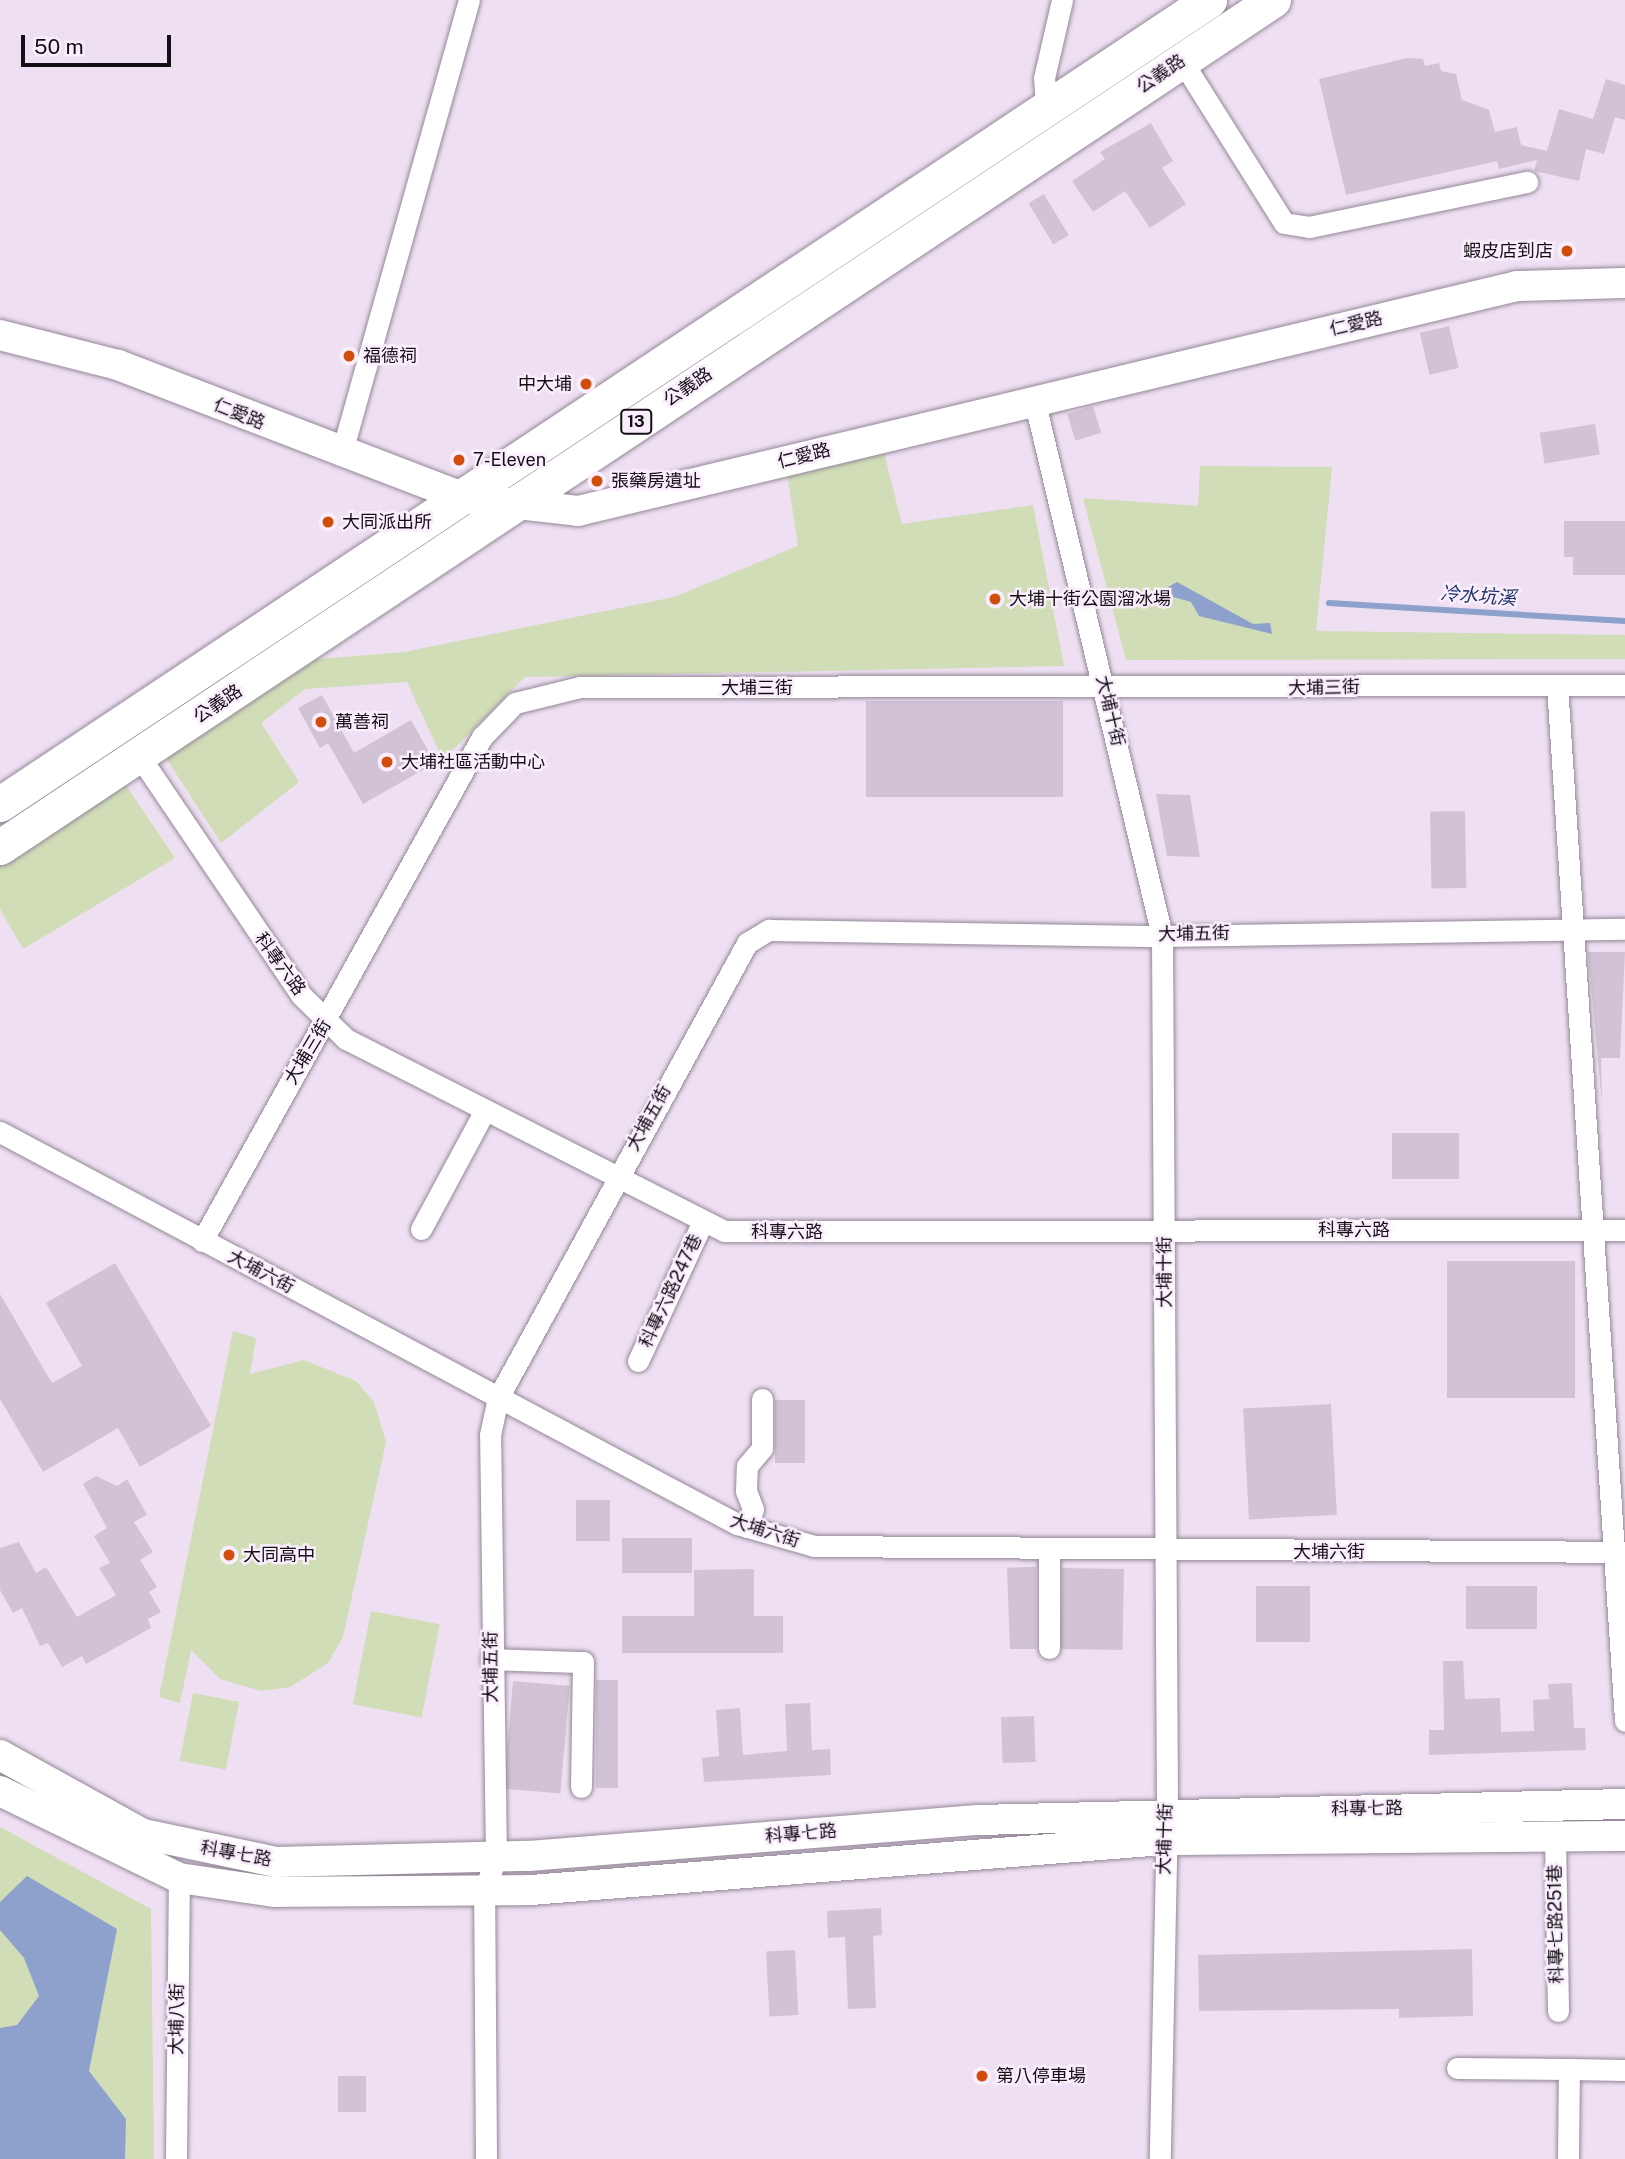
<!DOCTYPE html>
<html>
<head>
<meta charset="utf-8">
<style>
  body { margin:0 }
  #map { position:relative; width:1625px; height:2159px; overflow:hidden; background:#eee0f2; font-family:"Public Sans","Noto Sans TC",sans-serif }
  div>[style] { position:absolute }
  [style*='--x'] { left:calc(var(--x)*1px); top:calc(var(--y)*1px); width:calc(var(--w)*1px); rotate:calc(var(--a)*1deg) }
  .green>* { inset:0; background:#d0ddb6; transform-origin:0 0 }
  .water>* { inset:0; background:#8da1cc }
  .stream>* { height:6px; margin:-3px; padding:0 3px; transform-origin:3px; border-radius:3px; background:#8da1cc }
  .building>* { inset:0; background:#d1c3d5; transform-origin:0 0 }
  .roads { filter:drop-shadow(0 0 2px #948798) drop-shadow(0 0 2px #948798) }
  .street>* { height:21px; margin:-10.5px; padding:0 10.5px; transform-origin:10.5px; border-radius:10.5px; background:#fff }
  .secondary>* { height:30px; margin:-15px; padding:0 15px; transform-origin:15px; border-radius:15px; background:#fff }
  .primary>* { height:35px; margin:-17.5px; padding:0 17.5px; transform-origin:17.5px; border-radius:17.5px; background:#fff }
  .dots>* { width:19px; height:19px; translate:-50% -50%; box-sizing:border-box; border:4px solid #faeefd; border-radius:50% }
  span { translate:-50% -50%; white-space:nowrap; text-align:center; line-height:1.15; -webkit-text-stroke:5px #faeefd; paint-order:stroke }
  .shield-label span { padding:2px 5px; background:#faeefd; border:2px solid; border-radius:5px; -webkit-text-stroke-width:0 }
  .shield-label { font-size:16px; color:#140f15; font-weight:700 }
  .street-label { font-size:18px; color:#140f15 }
  .poi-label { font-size:18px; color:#140f15 }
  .right { translate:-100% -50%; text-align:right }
  .left { translate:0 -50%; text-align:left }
  .water-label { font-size:19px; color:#1d3368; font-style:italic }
  .scale { position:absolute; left:21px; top:35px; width:150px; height:32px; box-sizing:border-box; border:4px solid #140f15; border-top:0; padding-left:9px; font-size:21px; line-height:24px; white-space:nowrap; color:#140f15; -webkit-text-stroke:5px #faeefd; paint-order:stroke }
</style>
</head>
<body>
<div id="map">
  <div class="green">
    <div style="clip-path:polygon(882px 445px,902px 524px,1033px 505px,1064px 666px,525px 677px,443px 760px,407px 682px,305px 689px,261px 723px,299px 782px,221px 843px,164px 755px,306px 660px,404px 652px,674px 597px,798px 546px,787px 473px)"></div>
    <div style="clip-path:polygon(1200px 466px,1332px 467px,1316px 631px,1625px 635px,1625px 659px,1126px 660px,1083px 498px,1198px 506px)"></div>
    <div style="clip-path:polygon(125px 784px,175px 858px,23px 949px,0 909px,0 860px)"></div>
    <div style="clip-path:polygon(233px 1331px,256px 1338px,250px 1374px,304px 1360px,356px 1381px,374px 1402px,386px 1442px,343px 1637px,328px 1663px,290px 1687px,261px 1691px,220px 1679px,191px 1650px,180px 1703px,159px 1697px)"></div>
    <div style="left:371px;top:1611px;width:70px;height:95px;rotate:11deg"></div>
    <div style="left:193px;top:1693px;width:47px;height:69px;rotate:11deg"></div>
    <div style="clip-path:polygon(0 1827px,151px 1909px,154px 2159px,0 2159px)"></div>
  </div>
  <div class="water">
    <div style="clip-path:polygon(1177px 582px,1253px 624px,1270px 623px,1272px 634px,1199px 616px,1191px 602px,1170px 596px,1168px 587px)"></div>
    <div style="clip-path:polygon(27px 1876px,117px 1929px,89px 2071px,126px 2119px,125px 2159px,0 2159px,0 2028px,17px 2025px,39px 1996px,24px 1958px,0 1930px,0 1902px)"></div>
  </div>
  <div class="stream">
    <div style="--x:1329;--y:603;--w:297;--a:3.5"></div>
  </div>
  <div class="building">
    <div style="clip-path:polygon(1407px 58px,1423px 59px,1425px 66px,1439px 63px,1441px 71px,1456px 74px,1462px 100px,1489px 110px,1495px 132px,1517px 127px,1521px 145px,1547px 151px,1559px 109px,1593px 119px,1606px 79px,1625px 85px,1625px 120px,1615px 117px,1604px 154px,1586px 149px,1579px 181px,1534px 171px,1537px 160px,1499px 169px,1497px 161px,1346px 195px,1319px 79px)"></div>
    <div style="clip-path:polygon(1151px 123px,1173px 161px,1162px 168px,1186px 204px,1150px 228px,1125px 191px,1093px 212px,1072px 181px,1105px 159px,1100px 152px)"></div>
    <div style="left:1044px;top:194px;width:48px;height:18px;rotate:59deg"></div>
    <div style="left:1449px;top:326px;width:43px;height:30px;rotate:77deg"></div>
    <div style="left:1093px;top:406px;width:28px;height:27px;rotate:73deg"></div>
    <div style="left:1595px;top:424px;width:31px;height:56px;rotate:81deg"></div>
    <div style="clip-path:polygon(1564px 521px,1625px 521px,1625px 575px,1573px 575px,1573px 557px,1564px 557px)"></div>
    <div style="clip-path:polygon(322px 695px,354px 753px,411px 720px,435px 763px,363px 804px,328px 743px,320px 748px,298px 708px)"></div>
    <div style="left:866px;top:701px;width:197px;height:96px"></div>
    <div style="clip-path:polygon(1156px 794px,1190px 795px,1200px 857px,1167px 856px)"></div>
    <div style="left:1465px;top:811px;width:77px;height:35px;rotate:89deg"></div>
    <div style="clip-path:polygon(1588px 952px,1625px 952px,1620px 1058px,1601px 1058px,1602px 1104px)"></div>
    <div style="left:1392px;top:1133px;width:67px;height:46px"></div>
    <div style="left:1447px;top:1261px;width:128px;height:137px"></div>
    <div style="clip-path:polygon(115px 1263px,211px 1426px,140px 1467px,118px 1428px,43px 1472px,0 1399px,0 1294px,52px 1383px,82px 1366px,46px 1303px)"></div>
    <div style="left:775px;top:1400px;width:30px;height:63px"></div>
    <div style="left:1331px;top:1404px;width:111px;height:88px;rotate:87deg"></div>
    <div style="clip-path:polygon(96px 1476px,117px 1486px,127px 1479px,147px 1515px,134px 1522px,153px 1552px,140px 1560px,157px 1587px,149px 1592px,161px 1612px,148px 1619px,151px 1628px,86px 1664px,82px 1656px,62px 1667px,48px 1643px,40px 1646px,22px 1608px,13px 1613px,0 1590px,0 1548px,19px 1542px,36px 1573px,46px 1567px,77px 1617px,116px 1595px,99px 1568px,110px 1563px,94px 1536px,107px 1528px,83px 1484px)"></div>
    <div style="left:576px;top:1500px;width:34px;height:41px"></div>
    <div style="left:622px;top:1538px;width:70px;height:35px"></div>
    <div style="clip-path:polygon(1024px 1567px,1036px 1567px,1036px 1649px,1010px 1649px,1007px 1568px)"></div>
    <div style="left:1062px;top:1568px;width:62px;height:81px;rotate:1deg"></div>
    <div style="clip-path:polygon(754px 1569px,754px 1616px,783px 1616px,783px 1653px,622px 1653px,622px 1616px,694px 1616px,694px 1570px)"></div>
    <div style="left:1256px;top:1586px;width:54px;height:56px"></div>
    <div style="left:1466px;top:1586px;width:71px;height:43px"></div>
    <div style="clip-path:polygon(1443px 1661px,1463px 1661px,1465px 1699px,1500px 1698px,1501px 1732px,1534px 1731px,1533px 1700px,1549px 1699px,1548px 1684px,1572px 1683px,1574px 1728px,1585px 1728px,1586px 1750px,1429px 1755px,1429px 1730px,1444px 1730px)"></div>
    <div style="left:596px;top:1680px;width:22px;height:108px"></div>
    <div style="left:513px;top:1681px;width:57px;height:108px;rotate:5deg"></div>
    <div style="clip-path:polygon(810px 1703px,812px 1750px,830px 1749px,831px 1775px,704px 1782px,702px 1758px,719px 1756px,716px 1710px,740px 1708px,743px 1755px,774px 1752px,787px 1751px,785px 1704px)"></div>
    <div style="left:1034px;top:1716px;width:46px;height:33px;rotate:88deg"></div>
    <div style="clip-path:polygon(881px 1908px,882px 1935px,873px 1936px,876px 2008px,848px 2009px,845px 1937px,828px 1938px,827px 1911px)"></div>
    <div style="clip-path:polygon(1472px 1949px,1473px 2016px,1399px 2018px,1399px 2009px,1199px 2011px,1198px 1955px)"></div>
    <div style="left:795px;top:1950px;width:65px;height:29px;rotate:87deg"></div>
    <div style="left:338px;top:2076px;width:28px;height:36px"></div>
  </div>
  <div class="roads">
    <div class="street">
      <div style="--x:1182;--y:61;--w:191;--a:57.8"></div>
      <div style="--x:1284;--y:223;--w:25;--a:9"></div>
      <div style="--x:1309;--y:227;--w:223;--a:-11.7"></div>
      <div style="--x:1046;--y:105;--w:27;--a:-94"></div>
      <div style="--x:1044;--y:78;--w:80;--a:-77"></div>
      <div style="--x:1034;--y:399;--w:552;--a:76.59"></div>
      <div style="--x:1162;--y:936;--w:877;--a:89.67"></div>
      <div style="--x:1167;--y:1813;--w:346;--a:91.2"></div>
      <div style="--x:341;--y:455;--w:473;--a:-74.3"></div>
      <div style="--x:1557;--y:685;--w:1038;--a:86.24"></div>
      <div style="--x:140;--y:757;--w:287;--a:55.9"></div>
      <div style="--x:301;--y:995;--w:63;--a:44.4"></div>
      <div style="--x:346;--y:1039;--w:424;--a:26.9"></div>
      <div style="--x:724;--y:1231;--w:901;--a:-0.06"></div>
      <div style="--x:0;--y:1132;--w:835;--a:28.01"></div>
      <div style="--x:737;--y:1524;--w:80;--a:15.9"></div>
      <div style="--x:814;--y:1546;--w:811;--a:0.42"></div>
      <div style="--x:421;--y:1229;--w:135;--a:-61.7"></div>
      <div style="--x:202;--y:1241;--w:577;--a:-60.95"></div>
      <div style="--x:482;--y:737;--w:47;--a:-45.9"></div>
      <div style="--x:515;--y:703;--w:67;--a:-13.8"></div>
      <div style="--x:580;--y:687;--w:1045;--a:-0.11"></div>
      <div style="--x:638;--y:1361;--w:154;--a:-65.1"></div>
      <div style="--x:747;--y:1527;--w:19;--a:-72"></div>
      <div style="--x:753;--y:1509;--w:19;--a:-111"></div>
      <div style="--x:746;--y:1491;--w:25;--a:-88"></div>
      <div style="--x:747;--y:1466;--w:23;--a:-50"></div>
      <div style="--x:762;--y:1448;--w:49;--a:-90"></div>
      <div style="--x:1049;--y:1648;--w:97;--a:-90"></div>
      <div style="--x:491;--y:1659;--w:92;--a:1.9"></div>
      <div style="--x:583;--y:1662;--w:125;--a:90.9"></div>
      <div style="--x:1555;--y:1837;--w:174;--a:89"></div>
      <div style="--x:1457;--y:2068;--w:112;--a:0.5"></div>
      <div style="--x:176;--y:2159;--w:281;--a:-89.4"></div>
      <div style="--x:486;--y:2159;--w:267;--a:-90.4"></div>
      <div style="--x:484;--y:1892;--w:36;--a:-71"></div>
      <div style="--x:496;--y:1858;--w:423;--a:-90.8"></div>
      <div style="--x:490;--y:1435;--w:38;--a:-78"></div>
      <div style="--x:498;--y:1398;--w:519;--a:-61.31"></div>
      <div style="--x:747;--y:943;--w:26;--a:-31"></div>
      <div style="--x:769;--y:930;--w:393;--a:0.9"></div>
      <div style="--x:1162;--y:936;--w:463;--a:-0.9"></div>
      <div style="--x:1568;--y:2159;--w:90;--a:-89.4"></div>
      <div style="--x:1569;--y:2069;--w:56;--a:1"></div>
    </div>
    <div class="secondary">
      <div style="--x:0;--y:335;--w:122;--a:14.3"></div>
      <div style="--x:118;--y:365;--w:371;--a:21"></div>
      <div style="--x:464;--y:498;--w:115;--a:6.5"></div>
      <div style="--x:578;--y:511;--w:966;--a:-13.47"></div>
      <div style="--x:1517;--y:286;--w:108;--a:-1.6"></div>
      <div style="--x:0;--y:1755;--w:163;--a:28.9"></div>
      <div style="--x:143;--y:1834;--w:136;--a:11.9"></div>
      <div style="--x:276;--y:1862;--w:253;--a:-1.4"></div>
      <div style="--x:529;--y:1856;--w:450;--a:-4.6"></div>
      <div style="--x:978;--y:1820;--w:647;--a:-1.42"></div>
      <div style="--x:0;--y:1791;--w:199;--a:25.9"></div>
      <div style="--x:179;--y:1878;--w:96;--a:8.4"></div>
      <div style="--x:274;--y:1892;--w:257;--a:-0.4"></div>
      <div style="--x:531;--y:1890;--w:635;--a:-4.52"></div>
      <div style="--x:1164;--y:1840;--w:461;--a:-0.5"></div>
    </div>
    <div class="primary">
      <div style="--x:0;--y:804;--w:1452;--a:-33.62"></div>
      <div style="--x:0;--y:847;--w:1529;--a:-33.64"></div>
    </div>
  </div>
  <div class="dots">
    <div style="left:1567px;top:251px;background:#d24d0b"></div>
    <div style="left:349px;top:356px;background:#d24d0b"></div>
    <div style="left:586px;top:384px;background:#d24d0b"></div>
    <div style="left:459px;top:460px;background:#d24d0b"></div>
    <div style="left:597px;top:481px;background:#d24d0b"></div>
    <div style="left:328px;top:522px;background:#d24d0b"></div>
    <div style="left:995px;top:599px;background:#d24d0b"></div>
    <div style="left:321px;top:722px;background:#d24d0b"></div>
    <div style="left:387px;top:762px;background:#d24d0b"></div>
    <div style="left:229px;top:1555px;background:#d24d0b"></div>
    <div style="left:982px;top:2076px;background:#d24d0b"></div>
  </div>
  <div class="shield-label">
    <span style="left:636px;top:422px">13</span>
  </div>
  <div class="street-label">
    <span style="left:1161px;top:74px;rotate:-34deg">公義路</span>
    <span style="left:1356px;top:324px;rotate:-13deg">仁愛路</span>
    <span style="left:688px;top:387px;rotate:-34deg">公義路</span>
    <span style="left:239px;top:414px;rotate:22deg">仁愛路</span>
    <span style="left:804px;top:456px;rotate:-14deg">仁愛路</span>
    <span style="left:757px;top:688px">大埔三街</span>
    <span style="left:1324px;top:688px;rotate:-1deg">大埔三街</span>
    <span style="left:218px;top:704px;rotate:-34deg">公義路</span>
    <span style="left:1110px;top:711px;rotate:77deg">大埔十街</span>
    <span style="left:1194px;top:934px;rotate:-1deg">大埔五街</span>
    <span style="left:280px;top:964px;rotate:54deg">科專六路</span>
    <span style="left:308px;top:1052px;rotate:-59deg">大埔三街</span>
    <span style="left:649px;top:1118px;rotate:-61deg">大埔五街</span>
    <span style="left:1354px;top:1230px">科專六路</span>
    <span style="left:787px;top:1232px">科專六路</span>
    <span style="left:261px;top:1272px;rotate:28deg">大埔六街</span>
    <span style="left:1165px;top:1272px;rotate:-90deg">大埔十街</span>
    <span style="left:671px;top:1291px;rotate:-65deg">科專六路247巷</span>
    <span style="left:765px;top:1531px;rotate:18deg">大埔六街</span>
    <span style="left:1329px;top:1552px">大埔六街</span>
    <span style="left:491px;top:1667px;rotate:-90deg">大埔五街</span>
    <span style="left:1367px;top:1809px;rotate:-1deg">科專七路</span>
    <span style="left:801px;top:1834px;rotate:-5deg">科專七路</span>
    <span style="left:1165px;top:1839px;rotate:-88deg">大埔十街</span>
    <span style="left:236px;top:1854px;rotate:10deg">科專七路</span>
    <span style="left:1556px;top:1924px;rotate:-91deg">科專七路251巷</span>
    <span style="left:177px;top:2019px;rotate:-89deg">大埔八街</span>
  </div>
  <div class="poi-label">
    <span class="right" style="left:1553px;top:251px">蝦皮店到店</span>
    <span class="left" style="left:363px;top:356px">福德祠</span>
    <span class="right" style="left:572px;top:384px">中大埔</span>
    <span class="left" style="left:473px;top:460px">7-Eleven</span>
    <span class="left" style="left:611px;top:481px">張藥房遺址</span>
    <span class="left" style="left:342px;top:522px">大同派出所</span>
    <span class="left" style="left:1009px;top:599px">大埔十街公園溜冰場</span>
    <span class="left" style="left:335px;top:722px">萬善祠</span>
    <span class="left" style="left:401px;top:762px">大埔社區活動中心</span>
    <span class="left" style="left:243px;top:1555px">大同高中</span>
    <span class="left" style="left:996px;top:2076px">第八停車場</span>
  </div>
  <div class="water-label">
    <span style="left:1478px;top:596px;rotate:4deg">冷水坑溪</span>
  </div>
  <div class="scale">50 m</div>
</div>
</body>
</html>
